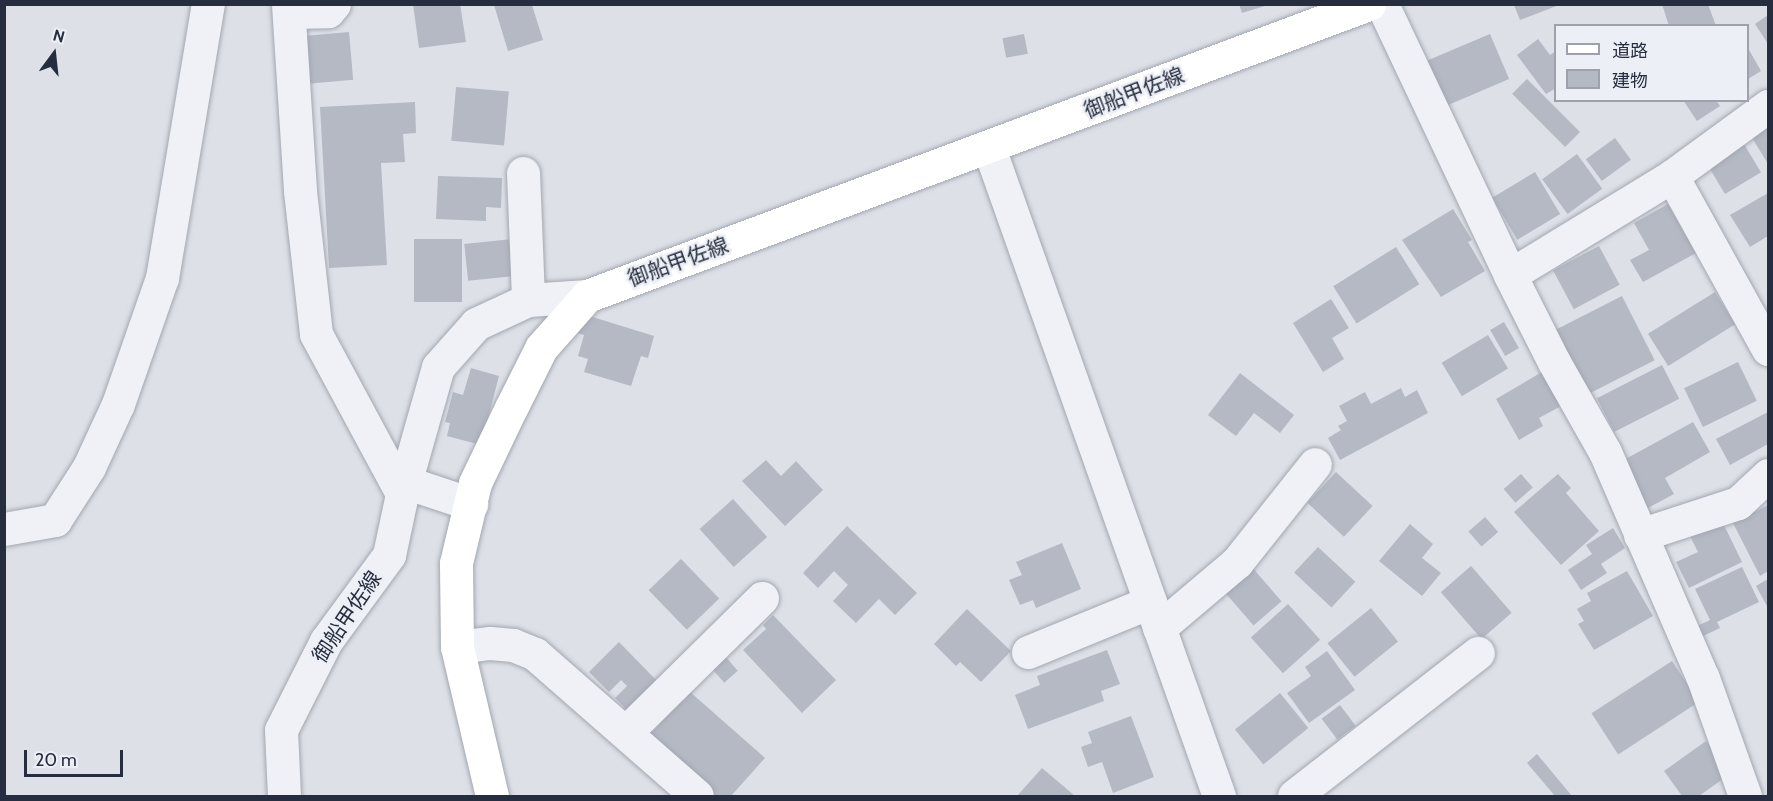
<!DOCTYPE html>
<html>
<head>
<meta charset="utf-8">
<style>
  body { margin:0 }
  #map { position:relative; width:1773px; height:801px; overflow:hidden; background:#dde0e7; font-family:Cabin,"Noto Sans JP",sans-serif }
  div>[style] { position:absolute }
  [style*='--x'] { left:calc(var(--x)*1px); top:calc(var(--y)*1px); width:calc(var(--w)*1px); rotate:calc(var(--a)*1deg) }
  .building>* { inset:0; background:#b4b9c4; transform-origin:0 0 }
  .roads { filter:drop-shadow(0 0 2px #a2a7b1) drop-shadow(0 0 2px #a2a7b1) }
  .minor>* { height:33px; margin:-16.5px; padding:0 16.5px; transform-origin:16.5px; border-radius:16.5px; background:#eff1f6 }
  .major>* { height:33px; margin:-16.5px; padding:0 16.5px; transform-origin:16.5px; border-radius:16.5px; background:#fff }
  span { translate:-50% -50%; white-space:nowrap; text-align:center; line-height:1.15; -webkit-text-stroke:5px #eceff5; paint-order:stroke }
  .street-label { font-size:21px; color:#262d3e }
  .frame { position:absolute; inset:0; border:6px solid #262d3e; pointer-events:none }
  .legend { position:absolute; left:1554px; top:24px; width:195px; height:78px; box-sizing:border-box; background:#eceff5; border:2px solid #9da1ac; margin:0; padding:8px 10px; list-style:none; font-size:18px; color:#262d3e }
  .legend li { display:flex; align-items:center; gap:12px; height:30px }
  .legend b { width:30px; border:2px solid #9da1ac }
  .north { position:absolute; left:24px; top:24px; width:60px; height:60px; -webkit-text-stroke:4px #eceff5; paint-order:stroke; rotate:15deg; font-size:16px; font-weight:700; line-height:24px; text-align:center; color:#262d3e }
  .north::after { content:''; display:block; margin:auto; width:21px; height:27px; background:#262d3e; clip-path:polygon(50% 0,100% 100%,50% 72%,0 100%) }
  .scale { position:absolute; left:24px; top:750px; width:99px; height:27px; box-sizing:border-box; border:3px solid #262d3e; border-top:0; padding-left:8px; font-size:18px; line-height:21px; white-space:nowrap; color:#262d3e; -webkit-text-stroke:4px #eceff5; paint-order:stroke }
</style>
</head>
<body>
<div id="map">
  <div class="building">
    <div style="clip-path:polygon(413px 4px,460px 4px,466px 42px,419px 48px)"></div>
    <div style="clip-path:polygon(1239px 4px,1268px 4px,1268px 5px,1242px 13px)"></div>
    <div style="clip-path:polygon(1662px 4px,1708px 4px,1716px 26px,1669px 26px)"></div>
    <div style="clip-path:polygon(494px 5px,532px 5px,543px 40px,508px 51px)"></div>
    <div style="clip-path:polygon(1514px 5px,1559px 5px,1520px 20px)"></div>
    <div style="clip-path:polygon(1768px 15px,1768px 44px,1755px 24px)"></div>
    <div style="left:349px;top:32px;width:48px;height:45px;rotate:85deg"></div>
    <div style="left:1024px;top:34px;width:20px;height:22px;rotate:79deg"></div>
    <div style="left:1490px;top:34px;width:49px;height:70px;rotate:67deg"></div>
    <div style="clip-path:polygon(1538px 39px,1550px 55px,1556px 51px,1556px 88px,1546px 94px,1517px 55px)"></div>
    <div style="clip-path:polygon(1748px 48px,1761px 71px,1748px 79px)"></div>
    <div style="left:1527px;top:79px;width:75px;height:21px;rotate:45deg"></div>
    <div style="left:456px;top:87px;width:53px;height:54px;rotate:5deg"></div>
    <div style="clip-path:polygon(1683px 100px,1716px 100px,1720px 106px,1697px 121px)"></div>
    <div style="clip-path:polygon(415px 102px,416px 133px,403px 134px,405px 162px,381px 163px,387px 265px,329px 268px,320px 107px)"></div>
    <div style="clip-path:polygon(1768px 125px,1768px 164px,1751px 136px)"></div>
    <div style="left:1615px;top:138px;width:27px;height:36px;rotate:54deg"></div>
    <div style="left:1744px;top:144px;width:33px;height:42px;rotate:59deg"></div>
    <div style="left:1577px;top:154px;width:43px;height:43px;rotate:54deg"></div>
    <div style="left:1535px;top:172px;width:49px;height:50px;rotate:59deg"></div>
    <div style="clip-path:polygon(438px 176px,502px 178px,501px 208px,486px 207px,486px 221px,436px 219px)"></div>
    <div style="clip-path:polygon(1768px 193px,1768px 236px,1750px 247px,1730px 215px)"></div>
    <div style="clip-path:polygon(1668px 204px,1696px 253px,1643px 282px,1630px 260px,1649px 250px,1634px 223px)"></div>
    <div style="clip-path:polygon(1453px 209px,1472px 240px,1468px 242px,1485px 271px,1441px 297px,1402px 240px)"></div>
    <div style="left:462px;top:239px;width:63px;height:48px;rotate:90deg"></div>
    <div style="left:512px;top:239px;width:37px;height:48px;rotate:84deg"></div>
    <div style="left:1599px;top:246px;width:44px;height:52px;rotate:62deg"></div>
    <div style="left:1396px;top:247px;width:44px;height:74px;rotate:58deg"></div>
    <div style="left:1715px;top:292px;width:38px;height:79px;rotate:58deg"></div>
    <div style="left:1622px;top:296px;width:72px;height:75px;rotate:63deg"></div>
    <div style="clip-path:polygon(1331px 299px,1349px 328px,1332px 338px,1344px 359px,1323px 372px,1293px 323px)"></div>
    <div style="clip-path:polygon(583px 314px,654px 336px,648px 358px,641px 356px,631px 386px,584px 372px,588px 359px,578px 356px,584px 335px,577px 333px)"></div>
    <div style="left:1504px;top:322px;width:30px;height:16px;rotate:60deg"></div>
    <div style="left:1488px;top:335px;width:39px;height:54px;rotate:59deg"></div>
    <div style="left:1738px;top:362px;width:43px;height:60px;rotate:64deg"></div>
    <div style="left:1662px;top:365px;width:38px;height:73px;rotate:63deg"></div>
    <div style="clip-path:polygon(471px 368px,499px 376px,481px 445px,447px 436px,450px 423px,445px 422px,453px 392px,463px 395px)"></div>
    <div style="clip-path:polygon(1542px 372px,1561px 406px,1539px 418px,1543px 426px,1519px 440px,1496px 399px)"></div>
    <div style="clip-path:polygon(1240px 373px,1294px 415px,1280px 433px,1254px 413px,1236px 436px,1208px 415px)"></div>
    <div style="clip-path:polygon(1401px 388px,1405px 397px,1417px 390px,1428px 413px,1340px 460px,1328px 438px,1341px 430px,1338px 426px,1347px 421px,1339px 406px,1365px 392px,1371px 404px)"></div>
    <div style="clip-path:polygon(1768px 412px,1768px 444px,1730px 465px,1716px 439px)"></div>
    <div style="clip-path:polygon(1693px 422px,1710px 452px,1665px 478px,1674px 494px,1648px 508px,1622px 461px)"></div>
    <div style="clip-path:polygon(766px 460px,781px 476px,796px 461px,823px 490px,785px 526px,742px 481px)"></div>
    <div style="left:1336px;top:472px;width:50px;height:42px;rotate:43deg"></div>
    <div style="left:1521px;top:474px;width:18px;height:23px;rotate:49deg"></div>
    <div style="clip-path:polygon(1558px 474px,1571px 488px,1566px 493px,1599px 531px,1561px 565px,1514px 512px)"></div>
    <div style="left:733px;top:499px;width:51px;height:45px;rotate:48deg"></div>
    <div style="clip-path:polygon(1768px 505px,1768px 571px,1760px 576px,1733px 523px)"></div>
    <div style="left:1485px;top:517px;width:20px;height:22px;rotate:49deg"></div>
    <div style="clip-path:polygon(1721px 519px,1742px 562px,1689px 588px,1676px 562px,1698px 552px,1689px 534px)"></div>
    <div style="clip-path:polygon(1410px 524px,1433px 544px,1422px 558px,1441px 573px,1422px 596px,1379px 561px)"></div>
    <div style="clip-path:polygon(847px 526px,917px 593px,895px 615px,879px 599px,856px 623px,833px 601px,848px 585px,834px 571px,818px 588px,803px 573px)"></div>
    <div style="clip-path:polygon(1613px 528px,1625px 548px,1601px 564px,1607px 573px,1581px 590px,1568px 570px,1592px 554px,1586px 545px)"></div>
    <div style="clip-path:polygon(1062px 543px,1081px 589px,1036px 608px,1033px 600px,1020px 605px,1009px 580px,1022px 575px,1016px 562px)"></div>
    <div style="left:1318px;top:547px;width:51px;height:35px;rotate:43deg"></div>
    <div style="left:681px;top:559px;width:55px;height:45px;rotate:46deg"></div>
    <div style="left:1250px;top:565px;width:48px;height:37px;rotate:49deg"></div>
    <div style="left:1471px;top:566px;width:62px;height:40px;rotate:49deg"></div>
    <div style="clip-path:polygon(1742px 567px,1759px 602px,1717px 622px,1720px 628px,1699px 638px,1693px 628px,1710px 620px,1695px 589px)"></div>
    <div style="clip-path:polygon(1627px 571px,1653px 616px,1594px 650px,1578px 624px,1584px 621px,1577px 609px,1591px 601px,1587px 593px)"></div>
    <div style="clip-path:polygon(1768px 579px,1768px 608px,1756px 586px)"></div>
    <div style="left:1288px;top:604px;width:48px;height:50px;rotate:48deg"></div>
    <div style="left:1371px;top:608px;width:43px;height:56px;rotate:51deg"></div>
    <div style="clip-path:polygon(967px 609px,1011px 651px,981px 682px,960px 662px,956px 666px,934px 644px)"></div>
    <div style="clip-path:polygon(773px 615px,836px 680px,802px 713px,743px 650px,766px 629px,763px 625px)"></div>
    <div style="clip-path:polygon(619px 642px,659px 683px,630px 713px,615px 698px,627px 686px,621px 680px,609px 692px,589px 672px)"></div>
    <div style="clip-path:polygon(1107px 650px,1120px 684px,1101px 691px,1104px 701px,1028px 729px,1015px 695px,1040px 685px,1037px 676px)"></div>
    <div style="clip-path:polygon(1327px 651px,1355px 690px,1309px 723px,1287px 693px,1311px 676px,1305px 667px)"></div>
    <div style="left:724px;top:655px;width:21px;height:18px;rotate:49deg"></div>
    <div style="left:1672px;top:661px;width:49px;height:96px;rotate:57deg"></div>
    <div style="clip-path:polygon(689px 691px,765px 758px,731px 796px,714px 796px,648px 737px)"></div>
    <div style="left:1280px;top:693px;width:45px;height:58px;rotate:51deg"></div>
    <div style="left:1340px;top:705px;width:26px;height:23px;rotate:53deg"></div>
    <div style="clip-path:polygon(1131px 716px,1154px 777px,1113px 793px,1102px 762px,1088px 767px,1081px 747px,1092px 743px,1088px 732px)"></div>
    <div style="clip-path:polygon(1706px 741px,1730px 774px,1699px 796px,1682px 796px,1664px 771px)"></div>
    <div style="clip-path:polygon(1537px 754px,1572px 796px,1555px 796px,1527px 763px)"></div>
    <div style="clip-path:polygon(1042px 768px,1075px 796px,1017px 796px)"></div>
  </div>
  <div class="roads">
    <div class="minor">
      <div style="--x:288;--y:4;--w:187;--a:86.3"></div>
      <div style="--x:300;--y:191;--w:144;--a:83.6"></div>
      <div style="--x:316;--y:334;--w:182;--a:61.7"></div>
      <div style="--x:1382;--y:4;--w:300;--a:64.7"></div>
      <div style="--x:1510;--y:275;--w:97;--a:63.2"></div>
      <div style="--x:1554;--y:362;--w:103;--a:60.5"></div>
      <div style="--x:1605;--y:452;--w:246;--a:66.6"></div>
      <div style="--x:1703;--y:678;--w:125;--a:70.4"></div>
      <div style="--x:289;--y:12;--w:39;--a:-1"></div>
      <div style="--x:328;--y:11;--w:9;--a:-49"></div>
      <div style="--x:989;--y:148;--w:688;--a:70.46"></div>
      <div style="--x:523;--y:173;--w:127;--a:87.7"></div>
      <div style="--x:1672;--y:176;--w:198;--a:61"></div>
      <div style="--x:1510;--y:275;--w:190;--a:-31.4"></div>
      <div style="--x:1672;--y:176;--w:119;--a:-36.1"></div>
      <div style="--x:405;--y:482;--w:70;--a:18.4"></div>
      <div style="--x:4;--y:529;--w:52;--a:-10"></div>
      <div style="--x:55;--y:520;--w:63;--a:-57.3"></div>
      <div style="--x:89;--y:467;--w:69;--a:-65.3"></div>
      <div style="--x:118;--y:404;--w:133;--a:-70.8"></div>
      <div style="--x:162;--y:278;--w:278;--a:-80.5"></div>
      <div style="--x:1640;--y:535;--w:103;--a:-18.1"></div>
      <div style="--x:1738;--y:503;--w:41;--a:-43"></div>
      <div style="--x:1159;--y:628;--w:102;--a:-40.2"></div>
      <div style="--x:1237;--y:562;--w:125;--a:-51.5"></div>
      <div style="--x:457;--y:647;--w:33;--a:-7"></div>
      <div style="--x:490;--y:643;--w:23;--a:5"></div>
      <div style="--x:513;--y:645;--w:24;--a:22"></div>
      <div style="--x:535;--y:654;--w:215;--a:41.2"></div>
      <div style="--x:1028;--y:652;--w:132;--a:-22.3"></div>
      <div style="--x:626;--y:732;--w:191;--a:-44.6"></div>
      <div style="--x:284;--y:796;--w:66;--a:-92.6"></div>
      <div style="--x:281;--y:730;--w:100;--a:-63.2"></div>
      <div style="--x:326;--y:641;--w:107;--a:-53.8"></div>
      <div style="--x:389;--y:555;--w:62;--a:-78"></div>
      <div style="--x:402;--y:494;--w:132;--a:-74.2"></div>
      <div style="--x:438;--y:367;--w:57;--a:-48.5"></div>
      <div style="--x:476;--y:324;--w:57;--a:-24.8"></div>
      <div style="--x:528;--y:300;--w:59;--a:-3.9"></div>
      <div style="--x:1294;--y:796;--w:233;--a:-37.9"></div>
    </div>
    <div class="major">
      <div style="--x:492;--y:796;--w:153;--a:-103.2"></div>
      <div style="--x:457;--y:647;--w:84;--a:-90.7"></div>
      <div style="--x:456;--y:563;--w:82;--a:-76.6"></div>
      <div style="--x:475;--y:483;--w:83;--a:-64.4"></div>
      <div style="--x:511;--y:408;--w:67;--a:-63.4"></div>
      <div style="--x:541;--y:348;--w:69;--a:-48.5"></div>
      <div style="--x:587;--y:296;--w:835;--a:-20.48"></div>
    </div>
  </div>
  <div class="street-label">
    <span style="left:1134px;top:93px;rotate:-21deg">御船甲佐線</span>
    <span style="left:678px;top:262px;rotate:-20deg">御船甲佐線</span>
    <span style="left:347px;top:617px;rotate:-56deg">御船甲佐線</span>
  </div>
  <div class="frame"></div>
  <ul class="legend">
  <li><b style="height:8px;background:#fff"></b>道路</li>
  <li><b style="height:16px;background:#b4b9c4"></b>建物</li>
  </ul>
  <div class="north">N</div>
  <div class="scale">20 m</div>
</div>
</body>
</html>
